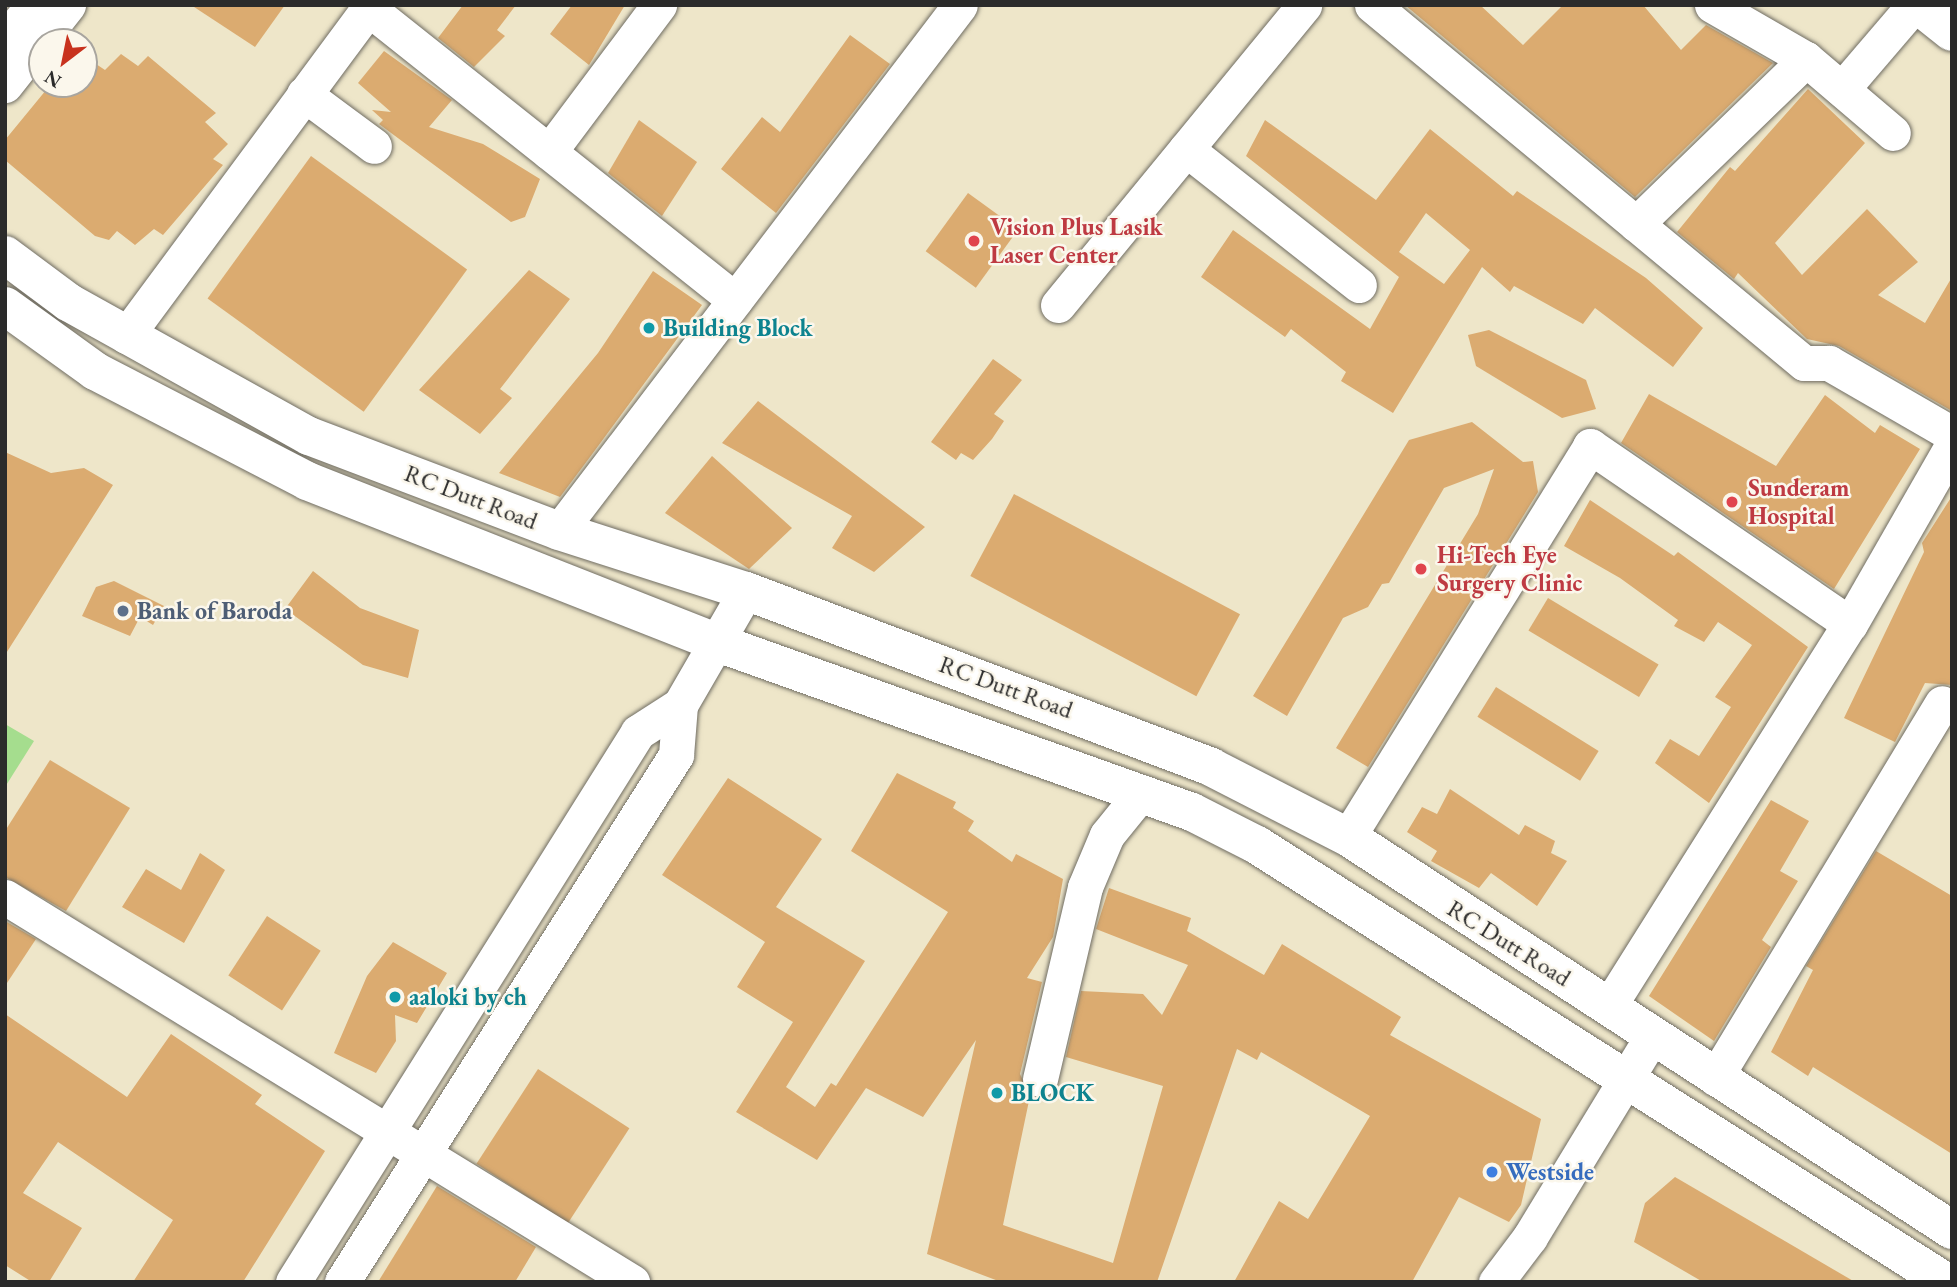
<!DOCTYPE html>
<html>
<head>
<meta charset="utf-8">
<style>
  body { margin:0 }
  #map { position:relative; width:1957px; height:1287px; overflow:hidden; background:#eee6c9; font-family:"EB Garamond",serif }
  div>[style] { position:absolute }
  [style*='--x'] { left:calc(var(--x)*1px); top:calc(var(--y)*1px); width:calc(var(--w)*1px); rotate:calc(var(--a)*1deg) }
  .green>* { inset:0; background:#a5dd8e }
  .building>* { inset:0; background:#dbab70; transform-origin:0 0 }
  .roads { filter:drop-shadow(0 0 2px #6f6c62) drop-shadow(0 0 2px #6f6c62) }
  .minor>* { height:35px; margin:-17.5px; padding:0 17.5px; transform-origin:17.5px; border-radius:17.5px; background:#fff }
  .major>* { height:38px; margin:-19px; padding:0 19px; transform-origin:19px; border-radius:19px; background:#fff }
  .dots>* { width:19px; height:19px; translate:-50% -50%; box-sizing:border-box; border:4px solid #fbf7ec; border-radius:50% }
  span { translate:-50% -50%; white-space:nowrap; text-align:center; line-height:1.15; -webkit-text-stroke:5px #fbf7ec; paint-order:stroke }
  .health-label { font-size:24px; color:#be3a42; font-weight:700 }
  .left { translate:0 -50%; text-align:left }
  .culture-label { font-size:24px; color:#0d838f; font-weight:700 }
  .street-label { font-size:24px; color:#2b2b2b }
  .service-label { font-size:24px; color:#4e5e75; font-weight:700 }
  .shop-label { font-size:24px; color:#366cbe; font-weight:700 }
  .frame { position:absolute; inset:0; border:7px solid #2b2b2b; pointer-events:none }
  .north { position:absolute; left:28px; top:28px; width:70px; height:70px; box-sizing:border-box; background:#fbf7ec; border:2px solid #a8a59f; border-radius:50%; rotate:212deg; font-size:19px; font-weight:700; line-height:28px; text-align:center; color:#2b2b2b }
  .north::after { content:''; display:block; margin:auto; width:24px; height:32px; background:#c8321e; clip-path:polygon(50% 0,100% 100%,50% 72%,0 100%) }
</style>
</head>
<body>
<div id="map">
  <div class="green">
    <div style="clip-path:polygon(5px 724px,34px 741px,5px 787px)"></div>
  </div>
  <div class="building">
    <div style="clip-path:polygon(191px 5px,285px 5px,255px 47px)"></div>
    <div style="clip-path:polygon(463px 5px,516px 5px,497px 30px,505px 36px,474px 67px,438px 38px)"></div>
    <div style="clip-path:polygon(572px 5px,625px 5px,589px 65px,550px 34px)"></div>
    <div style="clip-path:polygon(1405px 5px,1480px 5px,1523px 45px,1563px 5px,1643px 5px,1681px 50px,1706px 25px,1773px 63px,1635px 197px)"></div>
    <div style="clip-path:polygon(850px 35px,890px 64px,776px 213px,721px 169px,762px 117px,780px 132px)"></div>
    <div style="clip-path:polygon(384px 51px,452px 100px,429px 127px,483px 144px,540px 179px,525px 217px,511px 222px,379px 124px,383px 120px,372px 110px,391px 112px,358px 83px)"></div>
    <div style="clip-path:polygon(121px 54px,138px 66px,148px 56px,216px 113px,205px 122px,228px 144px,213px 159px,223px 165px,163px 235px,154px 229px,135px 245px,117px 231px,109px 240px,95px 236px,5px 160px,5px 140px,51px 84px,84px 84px,84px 56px,105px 70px)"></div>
    <div style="clip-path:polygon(1808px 89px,1865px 143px,1775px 243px,1802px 275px,1867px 209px,1918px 262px,1878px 295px,1925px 323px,1952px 277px,1952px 411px,1839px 346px,1807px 339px,1738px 273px,1734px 279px,1677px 232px,1730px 167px,1735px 171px)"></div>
    <div style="clip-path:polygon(639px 120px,697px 162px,662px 216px,608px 173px)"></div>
    <div style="clip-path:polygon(evenodd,1265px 120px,1376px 200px,1430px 129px,1513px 196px,1517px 191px,1646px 278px,1703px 328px,1673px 367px,1595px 308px,1583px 324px,1514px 286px,1510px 292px,1482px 267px,1393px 413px,1341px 381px,1346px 372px,1291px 329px,1285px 337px,1201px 277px,1233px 230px,1370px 329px,1399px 277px,1246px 156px,1265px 120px,1426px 213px,1470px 250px,1444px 284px,1399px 252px,1426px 213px)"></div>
    <div style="left:311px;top:156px;width:193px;height:176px;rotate:36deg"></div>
    <div style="left:968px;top:193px;width:62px;height:72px;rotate:36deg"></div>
    <div style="clip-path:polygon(529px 270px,570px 299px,500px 389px,512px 398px,480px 434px,419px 390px)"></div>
    <div style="clip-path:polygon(653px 271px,702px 305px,590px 457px,560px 497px,499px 473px,598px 353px)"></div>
    <div style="clip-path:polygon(1489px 330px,1586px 380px,1596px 409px,1562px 418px,1476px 366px,1468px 335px)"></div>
    <div style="clip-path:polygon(993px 359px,1022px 380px,994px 414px,1004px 421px,992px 439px,973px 460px,961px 453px,956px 460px,931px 442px)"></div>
    <div style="clip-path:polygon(1649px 394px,1776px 466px,1825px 395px,1875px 433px,1880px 425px,1920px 449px,1834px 589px,1621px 443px)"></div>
    <div style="clip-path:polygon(758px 401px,925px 527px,874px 572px,832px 548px,852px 516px,722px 443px)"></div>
    <div style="clip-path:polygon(1472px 422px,1523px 462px,1533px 461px,1538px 492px,1368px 767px,1336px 748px,1478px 514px,1494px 469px,1444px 488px,1389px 583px,1382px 584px,1368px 607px,1343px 618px,1287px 716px,1253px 696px,1409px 440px)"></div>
    <div style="clip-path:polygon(5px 452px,51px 473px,84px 468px,113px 485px,5px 655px)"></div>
    <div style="clip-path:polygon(712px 456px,792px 528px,749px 569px,665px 513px)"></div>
    <div style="left:1014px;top:494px;width:256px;height:93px;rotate:28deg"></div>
    <div style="clip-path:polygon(1952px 496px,1952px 685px,1925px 683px,1895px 742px,1844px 718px,1924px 552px,1922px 543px)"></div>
    <div style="clip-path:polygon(1590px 500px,1674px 556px,1678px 552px,1808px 647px,1709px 803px,1655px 763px,1670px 739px,1699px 756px,1731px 707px,1715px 697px,1752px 645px,1718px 622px,1704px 642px,1674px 626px,1678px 620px,1620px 578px,1564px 546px)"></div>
    <div style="clip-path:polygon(313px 571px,360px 608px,419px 630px,408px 678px,363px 665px,285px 609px)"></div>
    <div style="clip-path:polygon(114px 581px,164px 606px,153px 625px,140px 617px,130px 636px,82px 616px,96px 587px)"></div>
    <div style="left:1548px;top:598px;width:129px;height:38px;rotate:31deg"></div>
    <div style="left:1496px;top:687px;width:121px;height:35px;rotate:32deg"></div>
    <div style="clip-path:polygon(50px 760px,130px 808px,66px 911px,5px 877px,5px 831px)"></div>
    <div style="clip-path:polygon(897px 773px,956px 802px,953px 808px,974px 821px,968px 831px,1012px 862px,1016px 854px,1063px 879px,1053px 937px,1027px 978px,1042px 982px,1020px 1074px,1030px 1096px,1003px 1225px,1113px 1263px,1163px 1086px,1066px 1057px,1081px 991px,1143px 994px,1162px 1015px,1188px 965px,1096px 929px,1109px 888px,1191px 918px,1187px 931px,1264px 975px,1282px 944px,1401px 1017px,1390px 1035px,1541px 1119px,1521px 1205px,1509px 1222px,1459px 1197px,1412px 1282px,1234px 1282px,1279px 1201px,1308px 1219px,1370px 1116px,1261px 1052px,1257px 1060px,1237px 1049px,1157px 1282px,1001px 1282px,927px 1254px,976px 1040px,923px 1117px,866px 1088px,817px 1160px,736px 1112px,793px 1022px,737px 987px,765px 942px,662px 875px,728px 778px,822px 839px,776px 907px,865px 961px,786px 1087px,815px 1107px,831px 1083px,836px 1086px,948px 912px,851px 851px)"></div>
    <div style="clip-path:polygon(1450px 789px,1519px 835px,1525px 825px,1555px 841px,1551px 853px,1567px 861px,1537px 906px,1491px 873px,1479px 888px,1431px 861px,1437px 851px,1407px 832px,1422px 807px,1437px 814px)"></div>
    <div style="clip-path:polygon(1771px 800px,1809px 821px,1780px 871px,1798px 881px,1762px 940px,1771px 947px,1714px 1041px,1649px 996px)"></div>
    <div style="clip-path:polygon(1876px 851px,1952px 896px,1952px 1154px,1813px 1067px,1808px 1076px,1771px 1052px,1813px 970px,1806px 966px)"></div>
    <div style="clip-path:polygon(200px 853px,225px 870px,184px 943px,122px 907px,146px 869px,181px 890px)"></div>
    <div style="left:267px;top:916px;width:64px;height:71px;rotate:33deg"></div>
    <div style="clip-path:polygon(5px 921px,36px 939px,5px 986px)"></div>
    <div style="clip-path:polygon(393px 942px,447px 973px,417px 1023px,395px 1015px,396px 1041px,376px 1073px,334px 1053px,367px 976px)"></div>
    <div style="clip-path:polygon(5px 1014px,127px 1097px,171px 1034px,262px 1095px,255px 1104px,325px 1151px,243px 1282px,133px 1282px,173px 1220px,58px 1142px,23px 1193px,82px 1228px,49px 1282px,32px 1282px,5px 1265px)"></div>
    <div style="left:538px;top:1069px;width:109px;height:113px;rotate:33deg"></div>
    <div style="clip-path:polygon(1675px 1177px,1855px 1282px,1703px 1282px,1634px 1242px,1645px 1203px)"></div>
    <div style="clip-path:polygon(437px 1186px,536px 1247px,515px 1282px,378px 1282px)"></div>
  </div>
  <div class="roads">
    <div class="minor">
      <div style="--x:1372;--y:5;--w:561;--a:39.65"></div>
      <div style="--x:1804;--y:363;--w:25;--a:0"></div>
      <div style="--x:1829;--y:363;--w:142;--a:30"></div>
      <div style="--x:1712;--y:5;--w:108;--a:29.9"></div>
      <div style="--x:368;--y:8;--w:469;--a:38.5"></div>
      <div style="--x:5;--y:40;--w:45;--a:-51.3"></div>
      <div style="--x:5;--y:85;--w:102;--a:-51.8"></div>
      <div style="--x:1842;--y:89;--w:111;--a:-49.4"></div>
      <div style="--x:304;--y:94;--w:87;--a:36.6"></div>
      <div style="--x:1186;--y:149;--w:220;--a:38.2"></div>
      <div style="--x:549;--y:152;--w:184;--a:-53.2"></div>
      <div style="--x:1636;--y:224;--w:237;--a:-44.1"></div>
      <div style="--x:1806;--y:59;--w:114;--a:40.4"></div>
      <div style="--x:1058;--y:305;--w:388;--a:-50.6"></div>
      <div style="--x:126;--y:336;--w:412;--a:-53.5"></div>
      <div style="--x:559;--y:531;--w:661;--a:-52.68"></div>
      <div style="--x:1348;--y:837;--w:460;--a:-58.2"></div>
      <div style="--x:1590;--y:446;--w:315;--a:34.4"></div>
      <div style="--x:5;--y:897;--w:736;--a:31.55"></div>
      <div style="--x:1609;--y:1006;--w:452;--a:-57.8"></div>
      <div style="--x:1850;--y:624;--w:205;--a:-60.2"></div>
      <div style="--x:1715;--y:1078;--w:438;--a:-58.8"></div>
      <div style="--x:1040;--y:1079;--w:197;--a:-76.8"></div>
      <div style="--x:1085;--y:887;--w:56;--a:-67.1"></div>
      <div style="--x:1107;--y:835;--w:55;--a:-50.9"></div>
      <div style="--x:293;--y:1282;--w:649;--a:-57.9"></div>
      <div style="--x:638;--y:732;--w:50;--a:-32.7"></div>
      <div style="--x:342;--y:1282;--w:624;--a:-57.63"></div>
      <div style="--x:676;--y:755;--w:50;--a:-85.4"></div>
      <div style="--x:680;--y:705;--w:132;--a:-59.9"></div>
      <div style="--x:1496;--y:1282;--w:56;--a:-52.9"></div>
      <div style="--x:1530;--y:1237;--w:235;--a:-58.7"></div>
    </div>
    <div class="major">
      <div style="--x:1918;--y:5;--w:43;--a:38.5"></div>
      <div style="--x:5;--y:255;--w:79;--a:36.7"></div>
      <div style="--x:68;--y:302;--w:276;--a:29.1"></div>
      <div style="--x:309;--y:436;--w:267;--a:20.8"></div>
      <div style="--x:559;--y:531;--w:196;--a:17.8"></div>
      <div style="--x:746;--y:591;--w:497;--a:20.7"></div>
      <div style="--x:1211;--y:767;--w:154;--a:27.1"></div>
      <div style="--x:1348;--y:837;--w:721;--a:33.05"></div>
      <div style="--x:5;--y:306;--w:111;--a:35.8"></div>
      <div style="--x:95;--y:371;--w:239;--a:27.4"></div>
      <div style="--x:307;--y:481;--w:439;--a:21.5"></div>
      <div style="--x:715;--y:642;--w:506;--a:19.62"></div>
      <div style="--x:1192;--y:812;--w:73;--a:26.9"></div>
      <div style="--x:1257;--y:845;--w:816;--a:32.39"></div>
    </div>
  </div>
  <div class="dots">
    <div style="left:974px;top:241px;background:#e0444e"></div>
    <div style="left:649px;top:328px;background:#0f9aa8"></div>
    <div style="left:1732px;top:502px;background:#e0444e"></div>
    <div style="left:1421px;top:569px;background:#e0444e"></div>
    <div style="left:123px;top:611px;background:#5c6f8a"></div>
    <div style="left:395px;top:997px;background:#0f9aa8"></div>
    <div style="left:997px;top:1093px;background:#0f9aa8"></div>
    <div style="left:1492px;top:1172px;background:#3f7fe0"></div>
  </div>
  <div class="health-label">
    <span class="left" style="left:990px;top:241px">Vision Plus Lasik<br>Laser Center</span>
    <span class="left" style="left:1748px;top:502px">Sunderam<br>Hospital</span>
    <span class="left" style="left:1437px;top:569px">Hi-Tech Eye<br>Surgery Clinic</span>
  </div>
  <div class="culture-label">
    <span class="left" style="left:663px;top:328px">Building Block</span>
    <span class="left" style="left:409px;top:997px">aaloki by ch</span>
    <span class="left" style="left:1011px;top:1093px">BLOCK</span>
  </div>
  <div class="street-label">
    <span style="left:471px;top:497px;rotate:21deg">RC Dutt Road</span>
    <span style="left:1006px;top:687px;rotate:20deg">RC Dutt Road</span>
    <span style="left:1509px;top:943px;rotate:32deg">RC Dutt Road</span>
  </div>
  <div class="service-label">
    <span class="left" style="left:137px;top:611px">Bank of Baroda</span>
  </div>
  <div class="shop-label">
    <span class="left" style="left:1506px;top:1172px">Westside</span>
  </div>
  <div class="frame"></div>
  <div class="north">N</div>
</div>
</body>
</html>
